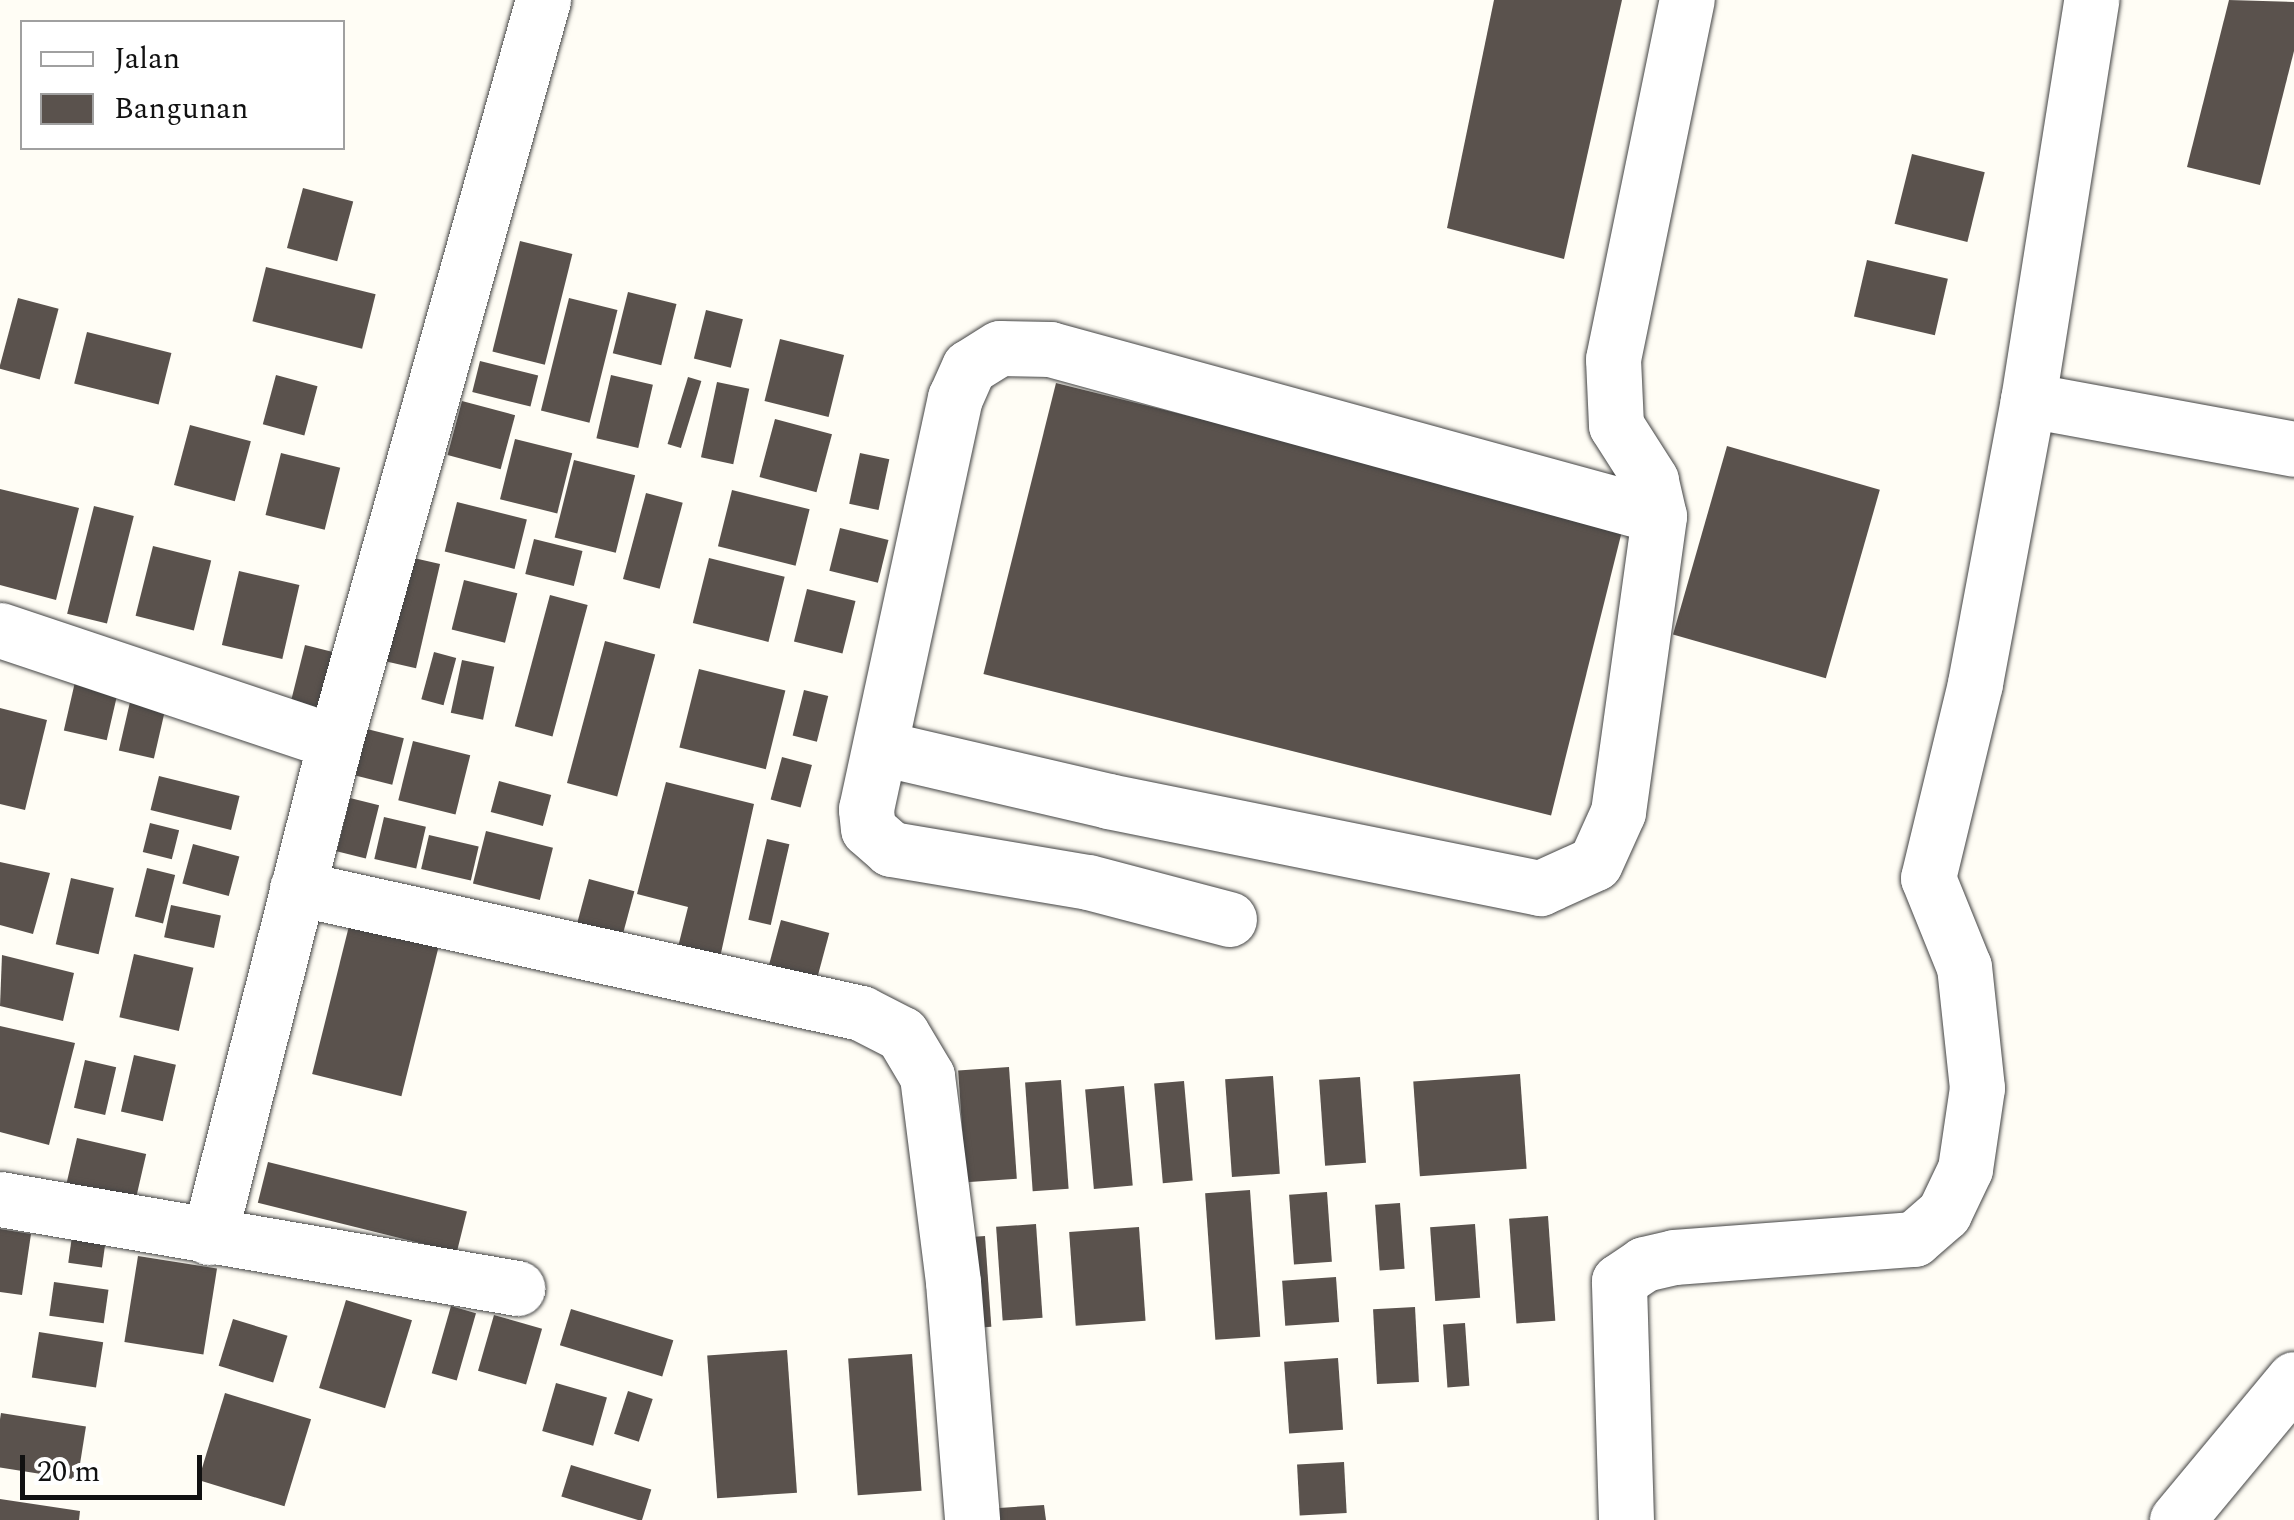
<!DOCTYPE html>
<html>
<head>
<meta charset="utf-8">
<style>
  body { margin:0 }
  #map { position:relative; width:2294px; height:1520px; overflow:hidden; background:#fffdf5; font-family:Spectral,serif }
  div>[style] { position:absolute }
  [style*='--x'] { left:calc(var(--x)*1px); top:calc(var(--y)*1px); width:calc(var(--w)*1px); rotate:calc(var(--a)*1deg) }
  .building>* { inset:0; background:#5a524d; transform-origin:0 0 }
  .roads { filter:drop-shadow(0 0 2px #444) drop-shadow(0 0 2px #444) }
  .minor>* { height:55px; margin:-27.5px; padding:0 27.5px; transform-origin:27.5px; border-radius:27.5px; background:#fff }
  span { translate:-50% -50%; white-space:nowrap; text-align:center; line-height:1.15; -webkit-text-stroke:10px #fff; paint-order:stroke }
  .legend { position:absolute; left:20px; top:20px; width:325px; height:130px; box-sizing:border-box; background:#fff; border:2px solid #a0a0a0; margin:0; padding:12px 18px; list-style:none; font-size:30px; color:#111 }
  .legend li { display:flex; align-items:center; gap:20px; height:50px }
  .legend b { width:50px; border:2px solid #a0a0a0 }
  .scale { position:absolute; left:20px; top:1455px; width:182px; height:45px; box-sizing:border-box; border:5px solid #111; border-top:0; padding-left:12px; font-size:30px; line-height:35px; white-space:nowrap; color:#111; -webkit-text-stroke:8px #fff; paint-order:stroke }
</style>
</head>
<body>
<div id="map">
  <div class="building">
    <div style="clip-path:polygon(1494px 0,1622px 0,1564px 259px,1447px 228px)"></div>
    <div style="clip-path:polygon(2229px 0,2294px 2px,2294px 51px,2260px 185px,2187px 167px)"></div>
    <div style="left:1912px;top:154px;width:75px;height:72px;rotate:14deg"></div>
    <div style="left:303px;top:188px;width:52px;height:62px;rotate:15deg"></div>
    <div style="left:520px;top:241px;width:54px;height:114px;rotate:14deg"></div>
    <div style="left:1867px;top:260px;width:83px;height:58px;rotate:13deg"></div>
    <div style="left:266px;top:267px;width:113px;height:56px;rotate:14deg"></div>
    <div style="left:628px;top:292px;width:50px;height:63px;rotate:14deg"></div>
    <div style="left:18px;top:298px;width:42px;height:73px;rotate:15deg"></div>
    <div style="left:569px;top:298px;width:50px;height:116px;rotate:14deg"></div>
    <div style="left:706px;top:310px;width:38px;height:50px;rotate:14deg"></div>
    <div style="left:87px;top:332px;width:87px;height:53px;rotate:14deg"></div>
    <div style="left:780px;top:339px;width:66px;height:64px;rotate:14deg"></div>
    <div style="left:480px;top:361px;width:60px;height:32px;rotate:14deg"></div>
    <div style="left:276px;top:375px;width:43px;height:51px;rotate:15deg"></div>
    <div style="left:611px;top:375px;width:43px;height:65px;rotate:13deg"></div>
    <div style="left:688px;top:377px;width:14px;height:70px;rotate:17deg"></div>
    <div style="left:717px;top:382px;width:33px;height:77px;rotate:12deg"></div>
    <div style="left:1056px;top:383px;width:585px;height:300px;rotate:14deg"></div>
    <div style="left:462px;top:401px;width:55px;height:56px;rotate:15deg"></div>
    <div style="left:775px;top:419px;width:59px;height:60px;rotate:15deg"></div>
    <div style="left:190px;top:425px;width:63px;height:62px;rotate:15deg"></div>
    <div style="left:515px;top:439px;width:59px;height:62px;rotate:14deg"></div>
    <div style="left:1727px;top:446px;width:159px;height:196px;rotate:16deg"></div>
    <div style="left:281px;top:453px;width:61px;height:64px;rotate:14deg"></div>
    <div style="left:860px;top:453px;width:30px;height:52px;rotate:12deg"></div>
    <div style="left:574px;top:460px;width:63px;height:80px;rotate:14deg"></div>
    <div style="clip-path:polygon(0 489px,79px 508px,56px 600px,0 585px)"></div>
    <div style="left:732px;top:490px;width:80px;height:58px;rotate:14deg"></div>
    <div style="left:646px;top:493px;width:38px;height:89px;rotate:15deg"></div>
    <div style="left:457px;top:502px;width:72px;height:51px;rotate:14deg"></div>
    <div style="left:94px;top:506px;width:41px;height:111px;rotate:14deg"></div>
    <div style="left:840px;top:528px;width:50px;height:44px;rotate:14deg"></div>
    <div style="left:534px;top:539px;width:50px;height:36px;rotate:14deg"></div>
    <div style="left:153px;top:546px;width:60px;height:72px;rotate:14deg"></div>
    <div style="left:405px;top:556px;width:36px;height:107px;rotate:13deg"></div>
    <div style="left:709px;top:558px;width:78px;height:67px;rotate:14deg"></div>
    <div style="left:239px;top:571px;width:62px;height:76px;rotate:13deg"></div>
    <div style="left:464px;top:580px;width:55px;height:51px;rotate:14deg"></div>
    <div style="left:807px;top:589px;width:50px;height:54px;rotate:14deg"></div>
    <div style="left:550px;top:595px;width:39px;height:136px;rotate:15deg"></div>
    <div style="left:605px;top:641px;width:52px;height:147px;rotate:15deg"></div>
    <div style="left:305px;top:645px;width:37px;height:59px;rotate:14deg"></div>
    <div style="left:434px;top:652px;width:23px;height:49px;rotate:15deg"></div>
    <div style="left:462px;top:660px;width:33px;height:54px;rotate:12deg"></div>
    <div style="left:78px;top:669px;width:44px;height:63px;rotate:13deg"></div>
    <div style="left:699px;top:669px;width:89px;height:81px;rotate:14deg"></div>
    <div style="left:133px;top:689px;width:36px;height:63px;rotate:13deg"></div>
    <div style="left:804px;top:690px;width:25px;height:47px;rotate:14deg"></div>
    <div style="clip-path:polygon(0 708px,47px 720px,25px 810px,0 804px)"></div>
    <div style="left:367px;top:729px;width:38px;height:48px;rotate:14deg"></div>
    <div style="left:413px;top:741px;width:59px;height:61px;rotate:14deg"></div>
    <div style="left:782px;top:757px;width:31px;height:44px;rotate:15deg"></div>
    <div style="left:159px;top:776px;width:83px;height:35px;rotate:14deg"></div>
    <div style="left:499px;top:781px;width:54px;height:32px;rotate:15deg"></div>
    <div style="clip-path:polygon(666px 782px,754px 804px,719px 962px,677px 951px,688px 907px,637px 894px)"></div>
    <div style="left:350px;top:798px;width:30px;height:55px;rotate:14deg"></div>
    <div style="left:384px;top:817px;width:43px;height:43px;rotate:13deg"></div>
    <div style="left:150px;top:823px;width:30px;height:30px;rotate:14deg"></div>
    <div style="left:486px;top:831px;width:69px;height:54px;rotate:14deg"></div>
    <div style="left:429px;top:835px;width:51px;height:35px;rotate:13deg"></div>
    <div style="left:767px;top:839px;width:23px;height:83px;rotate:13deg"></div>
    <div style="left:193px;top:844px;width:48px;height:41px;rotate:15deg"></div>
    <div style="clip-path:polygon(0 862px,50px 873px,33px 934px,0 925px)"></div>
    <div style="left:147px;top:868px;width:29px;height:50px;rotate:14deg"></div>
    <div style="left:71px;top:878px;width:44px;height:68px;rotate:13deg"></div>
    <div style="left:589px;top:879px;width:47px;height:46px;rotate:15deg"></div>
    <div style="left:171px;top:905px;width:51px;height:33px;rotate:12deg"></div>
    <div style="left:353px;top:910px;width:92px;height:169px;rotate:14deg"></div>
    <div style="left:781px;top:920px;width:50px;height:54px;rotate:15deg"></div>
    <div style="left:134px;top:954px;width:61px;height:65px;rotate:13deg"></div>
    <div style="clip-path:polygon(2px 955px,74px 973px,63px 1021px,0 1006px)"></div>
    <div style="clip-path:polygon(0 1026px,75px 1043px,49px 1145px,0 1132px)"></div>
    <div style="left:134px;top:1055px;width:43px;height:58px;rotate:13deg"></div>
    <div style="left:85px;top:1060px;width:32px;height:49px;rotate:13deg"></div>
    <div style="left:1009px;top:1067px;width:112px;height:51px;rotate:86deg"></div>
    <div style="left:1520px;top:1074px;width:95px;height:107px;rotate:86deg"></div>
    <div style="left:1273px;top:1076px;width:98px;height:48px;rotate:86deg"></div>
    <div style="left:1360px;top:1077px;width:86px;height:41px;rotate:86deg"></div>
    <div style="left:1061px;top:1080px;width:109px;height:36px;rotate:86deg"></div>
    <div style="left:1184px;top:1081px;width:100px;height:30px;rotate:85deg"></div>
    <div style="left:1124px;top:1086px;width:100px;height:39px;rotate:85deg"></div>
    <div style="left:77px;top:1138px;width:71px;height:60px;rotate:13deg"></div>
    <div style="left:268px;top:1162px;width:205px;height:42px;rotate:14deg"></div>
    <div style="left:1250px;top:1190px;width:147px;height:45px;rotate:86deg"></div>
    <div style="left:1327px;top:1192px;width:70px;height:38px;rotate:86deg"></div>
    <div style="left:1400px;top:1203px;width:66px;height:25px;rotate:86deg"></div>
    <div style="left:1548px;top:1216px;width:105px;height:39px;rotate:86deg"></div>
    <div style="left:1036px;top:1224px;width:94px;height:40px;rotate:86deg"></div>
    <div style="left:1475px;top:1224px;width:74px;height:45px;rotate:86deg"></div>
    <div style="left:1139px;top:1227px;width:94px;height:70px;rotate:86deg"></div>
    <div style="clip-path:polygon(0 1229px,31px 1234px,22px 1295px,0 1292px)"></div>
    <div style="left:73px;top:1229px;width:34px;height:34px;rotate:8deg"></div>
    <div style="left:985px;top:1236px;width:91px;height:21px;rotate:86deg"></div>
    <div style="left:138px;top:1256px;width:80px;height:87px;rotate:9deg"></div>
    <div style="left:1336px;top:1277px;width:45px;height:54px;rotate:86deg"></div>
    <div style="left:54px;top:1282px;width:55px;height:34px;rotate:8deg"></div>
    <div style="left:346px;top:1300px;width:69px;height:92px;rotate:17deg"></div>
    <div style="left:451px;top:1306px;width:26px;height:70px;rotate:16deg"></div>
    <div style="left:1415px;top:1307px;width:75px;height:42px;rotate:87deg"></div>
    <div style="left:571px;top:1309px;width:107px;height:38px;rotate:17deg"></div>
    <div style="left:494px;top:1315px;width:50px;height:58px;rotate:16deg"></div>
    <div style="left:233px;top:1319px;width:57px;height:49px;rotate:17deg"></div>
    <div style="left:1465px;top:1323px;width:63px;height:22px;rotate:86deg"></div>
    <div style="left:39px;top:1332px;width:65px;height:46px;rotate:9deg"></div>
    <div style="left:787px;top:1350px;width:143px;height:80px;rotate:86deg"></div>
    <div style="left:912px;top:1354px;width:137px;height:64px;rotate:86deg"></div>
    <div style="left:1338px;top:1358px;width:72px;height:54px;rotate:86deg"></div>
    <div style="left:556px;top:1383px;width:53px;height:50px;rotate:16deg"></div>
    <div style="left:628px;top:1391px;width:26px;height:45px;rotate:18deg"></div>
    <div style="left:225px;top:1393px;width:90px;height:91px;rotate:17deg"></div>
    <div style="left:1px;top:1413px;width:86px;height:54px;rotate:9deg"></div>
    <div style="left:1344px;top:1462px;width:51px;height:47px;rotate:87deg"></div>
    <div style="left:571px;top:1465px;width:84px;height:33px;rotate:17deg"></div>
    <div style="clip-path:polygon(0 1499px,80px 1511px,79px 1520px,0 1520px)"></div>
    <div style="clip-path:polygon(1044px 1505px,1046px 1520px,984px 1520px,984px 1509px)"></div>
  </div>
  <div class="roads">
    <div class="minor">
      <div style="--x:2028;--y:400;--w:270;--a:10.4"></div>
      <div style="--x:0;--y:630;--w:353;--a:18.5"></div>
      <div style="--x:335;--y:742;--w:511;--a:104.28"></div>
      <div style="--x:335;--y:742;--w:771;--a:-74.34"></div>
      <div style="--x:881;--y:748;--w:233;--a:13.1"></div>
      <div style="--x:1108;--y:801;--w:441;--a:11.4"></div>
      <div style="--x:1540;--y:888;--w:60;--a:-24.4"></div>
      <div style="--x:1595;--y:863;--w:56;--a:-65.7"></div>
      <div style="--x:1618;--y:812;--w:299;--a:-82.1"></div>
      <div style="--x:1659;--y:516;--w:37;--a:-103"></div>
      <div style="--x:1651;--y:480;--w:65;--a:-122.5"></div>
      <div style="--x:1616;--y:425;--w:66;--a:-92.6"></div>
      <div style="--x:1613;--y:359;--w:367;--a:-78.4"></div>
      <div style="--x:297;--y:888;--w:578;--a:12.5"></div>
      <div style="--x:861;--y:1013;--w:46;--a:27.1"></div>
      <div style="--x:902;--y:1034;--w:49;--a:59.2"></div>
      <div style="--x:927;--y:1076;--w:208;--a:82.8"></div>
      <div style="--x:953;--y:1282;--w:239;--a:85.4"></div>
      <div style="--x:1229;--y:919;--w:146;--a:-165.3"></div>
      <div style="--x:1088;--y:882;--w:200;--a:-170.5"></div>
      <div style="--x:891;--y:849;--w:30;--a:-139"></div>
      <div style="--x:868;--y:829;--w:20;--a:-96"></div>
      <div style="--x:866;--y:809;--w:421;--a:-77.8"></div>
      <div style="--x:955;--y:398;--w:34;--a:-66"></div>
      <div style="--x:969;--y:367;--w:36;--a:-32"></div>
      <div style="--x:1000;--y:348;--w:50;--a:1.1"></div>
      <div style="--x:1050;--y:349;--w:631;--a:15.33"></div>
      <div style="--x:0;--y:1199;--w:525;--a:9.77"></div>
      <div style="--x:1626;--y:1520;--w:239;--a:-91.7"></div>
      <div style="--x:1619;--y:1281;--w:30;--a:-34"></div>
      <div style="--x:1644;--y:1264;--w:31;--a:-13"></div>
      <div style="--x:1674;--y:1257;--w:241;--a:-4.3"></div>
      <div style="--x:1914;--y:1239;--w:40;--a:-41"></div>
      <div style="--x:1944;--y:1213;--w:49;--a:-64.5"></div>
      <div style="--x:1965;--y:1169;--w:82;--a:-81.6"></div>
      <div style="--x:1977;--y:1088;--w:122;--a:-96.1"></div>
      <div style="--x:1964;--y:967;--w:96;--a:-112"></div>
      <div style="--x:1928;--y:878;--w:201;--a:-76.4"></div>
      <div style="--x:1975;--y:683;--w:288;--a:-79.4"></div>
      <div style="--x:2028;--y:400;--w:405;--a:-81"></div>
      <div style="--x:2177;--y:1520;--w:183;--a:-50.3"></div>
    </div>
  </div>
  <ul class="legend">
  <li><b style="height:12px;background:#fff"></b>Jalan</li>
  <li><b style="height:28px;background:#5a524d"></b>Bangunan</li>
  </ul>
  <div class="scale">20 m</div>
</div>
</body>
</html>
